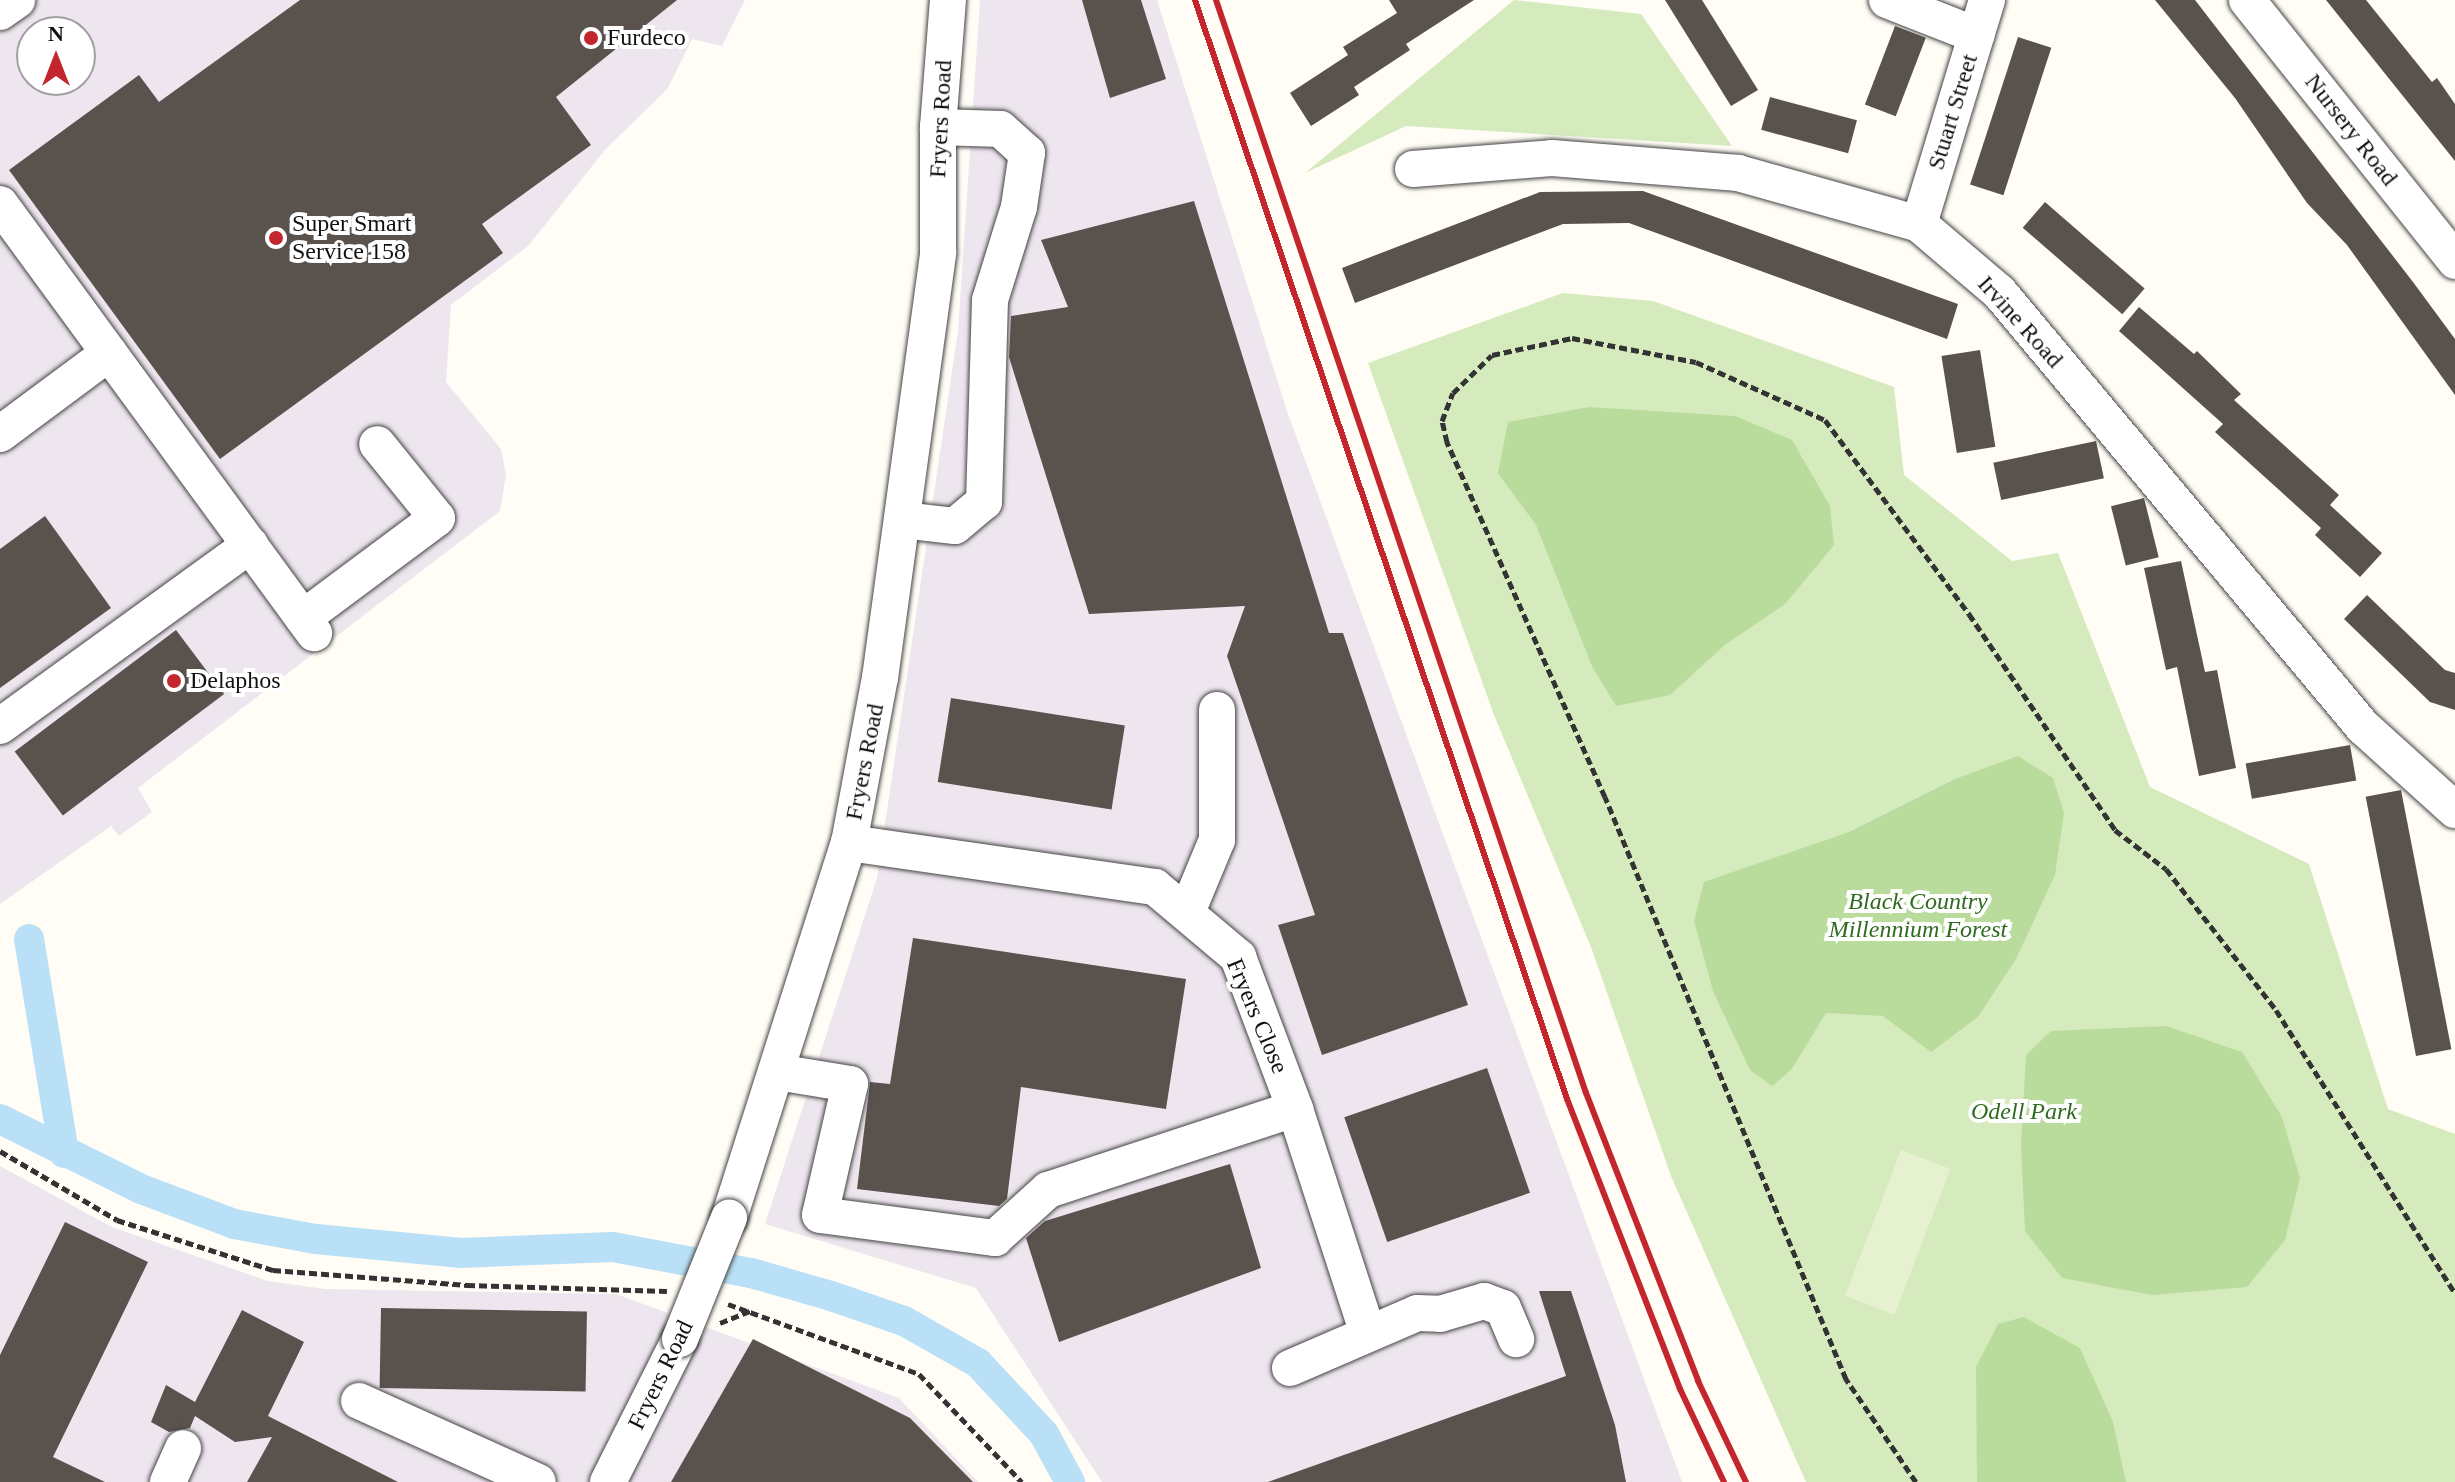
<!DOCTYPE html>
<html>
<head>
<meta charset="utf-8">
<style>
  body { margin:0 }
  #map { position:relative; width:2455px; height:1482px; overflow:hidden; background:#fffdf5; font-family:"Times New Roman",serif }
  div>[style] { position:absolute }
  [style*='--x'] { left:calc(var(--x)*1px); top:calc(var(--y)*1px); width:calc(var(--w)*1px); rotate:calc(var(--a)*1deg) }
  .industrial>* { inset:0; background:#eee6ef }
  .green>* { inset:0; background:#d5ebbd }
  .forest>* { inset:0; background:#b9dc9c }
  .pitch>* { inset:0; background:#e6f2cf; transform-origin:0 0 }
  .canal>* { height:30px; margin:-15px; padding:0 15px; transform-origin:15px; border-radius:15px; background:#b9e0f7 }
  .building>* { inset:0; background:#5a524d; transform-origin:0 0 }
  .path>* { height:5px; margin-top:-2.5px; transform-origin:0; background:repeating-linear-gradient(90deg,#333 0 8px,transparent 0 12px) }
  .roads { filter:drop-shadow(0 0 2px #444) drop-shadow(0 0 2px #444) }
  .minor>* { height:36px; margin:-18px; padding:0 18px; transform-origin:18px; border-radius:18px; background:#fff }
  .rail>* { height:6px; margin:-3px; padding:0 3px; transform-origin:3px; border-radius:3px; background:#c4262e }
  .bridges { filter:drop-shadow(0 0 2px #444) drop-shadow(0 0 2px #444) }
  .minor-bridge>* { height:36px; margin:-18px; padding:0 18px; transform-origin:18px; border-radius:18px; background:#fff }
  .dots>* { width:22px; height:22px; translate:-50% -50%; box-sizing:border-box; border:4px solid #fff; border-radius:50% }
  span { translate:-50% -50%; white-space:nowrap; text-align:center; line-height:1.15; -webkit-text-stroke:8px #fff; paint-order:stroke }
  .poi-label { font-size:24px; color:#111 }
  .left { translate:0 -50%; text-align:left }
  .street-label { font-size:24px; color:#111 }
  .park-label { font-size:24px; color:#2f6b1f; font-style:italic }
  .north { position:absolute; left:16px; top:16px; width:80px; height:80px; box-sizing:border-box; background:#fff; border:2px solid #a0a0a0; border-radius:50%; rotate:0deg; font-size:22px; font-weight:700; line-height:32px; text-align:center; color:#111 }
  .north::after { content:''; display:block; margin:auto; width:28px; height:36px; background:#c4262e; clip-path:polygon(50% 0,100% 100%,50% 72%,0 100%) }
</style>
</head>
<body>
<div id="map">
  <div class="industrial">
    <div style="clip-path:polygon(evenodd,0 0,745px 0,722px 46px,692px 39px,668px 88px,605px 150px,528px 246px,451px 305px,446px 382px,501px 449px,506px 475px,500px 511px,138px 788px,152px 812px,119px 836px,111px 826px,0 904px,0 0,32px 32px,80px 32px,80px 80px,32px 80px,32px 32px)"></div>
    <div style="clip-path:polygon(980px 0,1157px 0,1287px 411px,1682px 1482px,1102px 1482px,976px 1288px,765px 1224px,877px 878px,958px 331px)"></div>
    <div style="clip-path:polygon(0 1166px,112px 1227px,268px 1281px,325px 1289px,616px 1294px,899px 1398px,978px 1482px,0 1482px)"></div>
  </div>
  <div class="green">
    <div style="clip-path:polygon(1514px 0,1641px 14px,1732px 146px,1406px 126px,1305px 173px)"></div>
    <div style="clip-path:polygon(1563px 293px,1653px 301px,1894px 387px,1904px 475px,2012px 561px,2058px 553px,2150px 787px,2309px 864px,2388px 1109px,2455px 1134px,2455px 1482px,1806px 1482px,1671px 1176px,1591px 947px,1494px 715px,1368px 363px)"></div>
  </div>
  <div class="forest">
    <div style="clip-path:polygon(1589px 407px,1735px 416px,1792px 440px,1830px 506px,1834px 545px,1785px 604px,1726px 644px,1670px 695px,1616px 706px,1592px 666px,1536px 525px,1498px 473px,1508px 422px)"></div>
    <div style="clip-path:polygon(2018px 756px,2053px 778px,2064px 813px,2055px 875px,2016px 959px,1978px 1017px,1931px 1052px,1883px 1016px,1826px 1013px,1791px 1070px,1772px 1086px,1750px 1070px,1713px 991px,1694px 921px,1704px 882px,1849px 832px,1955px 779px)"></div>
    <div style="clip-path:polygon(2166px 1026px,2242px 1052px,2282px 1117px,2300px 1178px,2285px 1240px,2247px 1287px,2152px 1295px,2062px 1278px,2025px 1231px,2021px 1145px,2026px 1055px,2051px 1031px)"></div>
    <div style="clip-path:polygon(2024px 1317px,2080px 1348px,2113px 1422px,2126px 1482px,1977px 1482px,1976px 1367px,1998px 1324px)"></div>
  </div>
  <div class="pitch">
    <div style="left:1901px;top:1150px;width:53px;height:156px;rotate:21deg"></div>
  </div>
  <div class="canal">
    <div style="--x:29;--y:939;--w:217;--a:80.7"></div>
    <div style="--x:0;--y:1119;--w:157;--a:26.4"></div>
    <div style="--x:141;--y:1189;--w:99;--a:20.6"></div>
    <div style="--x:234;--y:1224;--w:83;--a:10.4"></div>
    <div style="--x:316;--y:1239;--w:146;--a:5.5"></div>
    <div style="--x:461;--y:1253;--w:152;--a:-2.3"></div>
    <div style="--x:613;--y:1247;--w:140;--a:10.7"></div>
    <div style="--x:751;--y:1273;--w:83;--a:16"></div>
    <div style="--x:831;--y:1296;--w:77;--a:18.9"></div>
    <div style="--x:904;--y:1321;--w:85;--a:29.6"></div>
    <div style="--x:978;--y:1363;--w:97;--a:47.1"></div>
    <div style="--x:1044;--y:1434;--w:55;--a:61.6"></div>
  </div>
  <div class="building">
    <div style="clip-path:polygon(300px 0,677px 0,556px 97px,591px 145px,482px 224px,503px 253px,220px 459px,9px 170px,139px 75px,159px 102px)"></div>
    <div style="clip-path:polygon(1082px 0,1141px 0,1166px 79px,1110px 98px)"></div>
    <div style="clip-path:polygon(1389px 0,1474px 0,1406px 44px,1410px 50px,1354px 87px,1359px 95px,1311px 126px,1290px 93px,1348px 55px,1343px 47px,1397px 13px)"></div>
    <div style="clip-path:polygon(1665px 0,1702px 0,1758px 90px,1731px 106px)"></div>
    <div style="clip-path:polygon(2155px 0,2195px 0,2413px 282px,2455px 339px,2455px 395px,2347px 245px,2307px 203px,2235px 98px)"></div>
    <div style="clip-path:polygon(2326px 0,2366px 0,2432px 82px,2437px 78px,2455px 104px,2455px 161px)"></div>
    <div style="left:1895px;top:26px;width:33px;height:84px;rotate:21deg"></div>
    <div style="left:2018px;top:37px;width:35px;height:155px;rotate:18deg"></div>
    <div style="left:1770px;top:97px;width:90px;height:34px;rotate:15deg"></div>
    <div style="clip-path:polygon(1643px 191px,1958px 304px,1947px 339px,1629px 223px,1563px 224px,1355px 303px,1342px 268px,1540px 192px)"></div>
    <div style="clip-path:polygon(1194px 201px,1329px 633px,1343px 633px,1468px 1005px,1322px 1055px,1278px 925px,1315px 915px,1227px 656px,1245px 606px,1089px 614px,1009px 357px,1011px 316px,1068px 307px,1041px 240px)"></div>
    <div style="left:2045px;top:202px;width:132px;height:34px;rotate:41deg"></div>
    <div style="clip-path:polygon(2139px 307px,2194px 354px,2197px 351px,2241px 394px,2234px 400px,2339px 495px,2330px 505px,2382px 553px,2360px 577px,2315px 535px,2321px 528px,2215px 432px,2223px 424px,2119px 331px)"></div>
    <div style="left:1980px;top:350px;width:98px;height:39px;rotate:81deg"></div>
    <div style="left:2096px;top:441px;width:38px;height:105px;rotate:78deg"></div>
    <div style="left:2144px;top:498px;width:61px;height:34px;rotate:76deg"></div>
    <div style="clip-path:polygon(45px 516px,111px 608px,0 688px,0 549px)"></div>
    <div style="clip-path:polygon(2181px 561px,2205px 672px,2217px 670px,2236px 768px,2199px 776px,2177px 667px,2166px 670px,2144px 568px)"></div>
    <div style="clip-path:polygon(2367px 595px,2445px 670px,2455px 673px,2455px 710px,2430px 702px,2344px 619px)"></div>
    <div style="left:176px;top:630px;width:80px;height:202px;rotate:53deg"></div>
    <div style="left:951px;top:698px;width:176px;height:85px;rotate:9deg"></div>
    <div style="left:2350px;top:745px;width:36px;height:106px;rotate:80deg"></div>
    <div style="left:2401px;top:790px;width:264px;height:36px;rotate:79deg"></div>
    <div style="clip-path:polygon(913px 938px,1186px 979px,1166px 1109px,1021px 1087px,1007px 1199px,999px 1206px,857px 1189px,870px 1082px,890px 1084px)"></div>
    <div style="left:1487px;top:1068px;width:132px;height:151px;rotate:71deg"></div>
    <div style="clip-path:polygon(1230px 1164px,1261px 1268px,1059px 1342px,1026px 1238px,1045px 1221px)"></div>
    <div style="clip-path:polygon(65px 1222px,148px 1262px,53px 1457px,105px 1482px,0 1482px,0 1355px)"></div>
    <div style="clip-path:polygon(1539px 1291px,1571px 1291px,1615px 1425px,1626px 1482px,1268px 1482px,1566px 1376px)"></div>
    <div style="left:381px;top:1308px;width:206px;height:80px;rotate:1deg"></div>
    <div style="clip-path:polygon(242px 1310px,304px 1342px,268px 1416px,398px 1482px,247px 1482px,272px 1437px,235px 1442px,195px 1416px,190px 1428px,169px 1432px,151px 1422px,166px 1385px,195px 1402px)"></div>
    <div style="clip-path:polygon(753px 1339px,910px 1418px,973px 1482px,671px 1482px)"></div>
  </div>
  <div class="path">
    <div style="--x:0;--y:1151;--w:136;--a:30.5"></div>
    <div style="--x:117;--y:1220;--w:164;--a:17.8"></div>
    <div style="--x:273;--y:1270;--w:195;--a:4.4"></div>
    <div style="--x:467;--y:1285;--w:200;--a:1.7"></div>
    <div style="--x:728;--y:1304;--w:203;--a:20.1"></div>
    <div style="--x:919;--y:1374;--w:149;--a:46.4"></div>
    <div style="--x:720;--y:1323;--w:35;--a:-22"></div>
    <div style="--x:1916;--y:1482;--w:125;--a:-124.2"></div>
    <div style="--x:1846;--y:1379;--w:630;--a:-112.49"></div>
    <div style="--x:1605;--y:797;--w:389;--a:-114"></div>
    <div style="--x:1447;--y:442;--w:22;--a:-103"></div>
    <div style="--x:1442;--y:421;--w:30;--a:-69"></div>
    <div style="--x:1453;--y:393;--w:54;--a:-44.3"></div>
    <div style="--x:1492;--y:355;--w:82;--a:-12"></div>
    <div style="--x:1572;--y:338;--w:126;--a:11"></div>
    <div style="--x:1696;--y:362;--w:141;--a:24.2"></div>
    <div style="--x:1825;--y:420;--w:242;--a:53.4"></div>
    <div style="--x:1969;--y:614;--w:261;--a:55.9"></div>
    <div style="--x:2115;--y:830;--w:64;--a:37.4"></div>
    <div style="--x:2166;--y:869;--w:179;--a:52"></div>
    <div style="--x:2276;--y:1010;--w:335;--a:57.7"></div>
  </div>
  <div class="roads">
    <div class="minor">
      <div style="--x:1887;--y:0;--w:96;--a:21.5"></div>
      <div style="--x:2247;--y:0;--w:334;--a:51.4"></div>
      <div style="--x:0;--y:12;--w:21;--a:-35"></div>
      <div style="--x:1413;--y:169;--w:139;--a:-4.5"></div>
      <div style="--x:1552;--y:158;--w:187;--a:4.6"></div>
      <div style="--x:1738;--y:173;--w:188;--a:15.7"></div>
      <div style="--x:1919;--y:224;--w:105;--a:40.4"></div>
      <div style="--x:1999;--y:292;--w:567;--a:50.08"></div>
      <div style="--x:2363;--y:727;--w:124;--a:42.1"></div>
      <div style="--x:0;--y:204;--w:532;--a:53.8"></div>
      <div style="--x:1919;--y:224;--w:234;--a:-73.1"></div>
      <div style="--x:0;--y:434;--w:136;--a:-36.6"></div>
      <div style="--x:902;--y:520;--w:53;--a:6.5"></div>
      <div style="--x:955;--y:526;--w:38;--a:-40"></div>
      <div style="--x:984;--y:502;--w:202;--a:-88.3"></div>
      <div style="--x:990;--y:300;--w:97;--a:-72.7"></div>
      <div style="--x:1019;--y:207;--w:55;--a:-81.6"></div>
      <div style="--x:1027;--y:153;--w:36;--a:-138"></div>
      <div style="--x:1000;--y:129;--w:62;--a:-178.2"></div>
      <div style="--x:303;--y:618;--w:167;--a:-36.7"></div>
      <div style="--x:437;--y:518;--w:95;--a:-129"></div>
      <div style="--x:0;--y:726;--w:309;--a:-35.9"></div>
      <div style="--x:849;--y:843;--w:309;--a:8.2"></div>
      <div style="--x:1155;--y:887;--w:109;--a:40.1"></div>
      <div style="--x:1238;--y:957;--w:162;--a:69.4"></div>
      <div style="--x:1295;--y:1109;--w:233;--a:72"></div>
      <div style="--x:1187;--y:912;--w:78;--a:-67.4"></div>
      <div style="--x:1217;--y:840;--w:130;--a:-90"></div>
      <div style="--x:777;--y:1072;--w:74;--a:9.3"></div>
      <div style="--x:850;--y:1084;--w:134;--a:102.9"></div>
      <div style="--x:820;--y:1215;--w:177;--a:7.5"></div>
      <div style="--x:995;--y:1238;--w:72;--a:-42.2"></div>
      <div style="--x:1048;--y:1190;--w:260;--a:-18.2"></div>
      <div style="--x:729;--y:1218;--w:394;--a:-72.3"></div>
      <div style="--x:849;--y:843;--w:168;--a:-79.4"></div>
      <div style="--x:880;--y:678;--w:430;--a:-82.2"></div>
      <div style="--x:938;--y:252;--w:125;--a:-90"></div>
      <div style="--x:938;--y:127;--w:127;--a:-85.5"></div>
      <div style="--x:1290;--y:1368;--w:138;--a:-23.4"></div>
      <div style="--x:1417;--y:1313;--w:23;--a:2"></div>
      <div style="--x:1440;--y:1314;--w:46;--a:-16.5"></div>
      <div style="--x:1484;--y:1301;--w:20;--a:20"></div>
      <div style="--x:1503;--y:1308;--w:34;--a:67"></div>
      <div style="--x:359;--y:1401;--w:196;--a:24.3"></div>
      <div style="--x:168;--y:1482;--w:37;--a:-66"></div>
      <div style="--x:608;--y:1482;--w:160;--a:-63.3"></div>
    </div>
  </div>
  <div class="rail">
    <div style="--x:1195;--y:0;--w:1160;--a:71.3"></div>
    <div style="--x:1567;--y:1099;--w:311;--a:68.7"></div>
    <div style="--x:1680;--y:1389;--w:103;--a:64.7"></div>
    <div style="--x:1216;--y:0;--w:1154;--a:71.3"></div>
    <div style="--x:1586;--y:1093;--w:309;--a:68.7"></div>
    <div style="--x:1698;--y:1381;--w:112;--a:64.6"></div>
  </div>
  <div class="bridges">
    <div class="minor-bridge">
      <div style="--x:680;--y:1339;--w:131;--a:-68"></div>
    </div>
  </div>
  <div class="dots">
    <div style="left:591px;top:38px;background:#c4262e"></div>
    <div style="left:276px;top:238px;background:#c4262e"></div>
    <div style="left:174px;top:681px;background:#c4262e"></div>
  </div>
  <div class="poi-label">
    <span class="left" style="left:607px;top:38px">Furdeco</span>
    <span class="left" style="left:292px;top:238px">Super Smart<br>Service 158</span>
    <span class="left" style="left:190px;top:681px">Delaphos</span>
  </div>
  <div class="street-label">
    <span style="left:1953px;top:112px;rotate:-73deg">Stuart Street</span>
    <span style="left:941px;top:119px;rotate:-87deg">Fryers Road</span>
    <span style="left:2351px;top:130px;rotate:52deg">Nursery Road</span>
    <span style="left:2020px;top:322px;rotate:48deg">Irvine Road</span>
    <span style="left:865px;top:762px;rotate:-79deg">Fryers Road</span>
    <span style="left:1257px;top:1016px;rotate:67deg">Fryers Close</span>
    <span style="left:661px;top:1375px;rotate:-64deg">Fryers Road</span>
  </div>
  <div class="park-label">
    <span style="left:1918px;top:916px">Black Country<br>Millennium Forest</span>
    <span style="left:2024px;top:1112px">Odell Park</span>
  </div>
  <div class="north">N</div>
</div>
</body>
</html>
